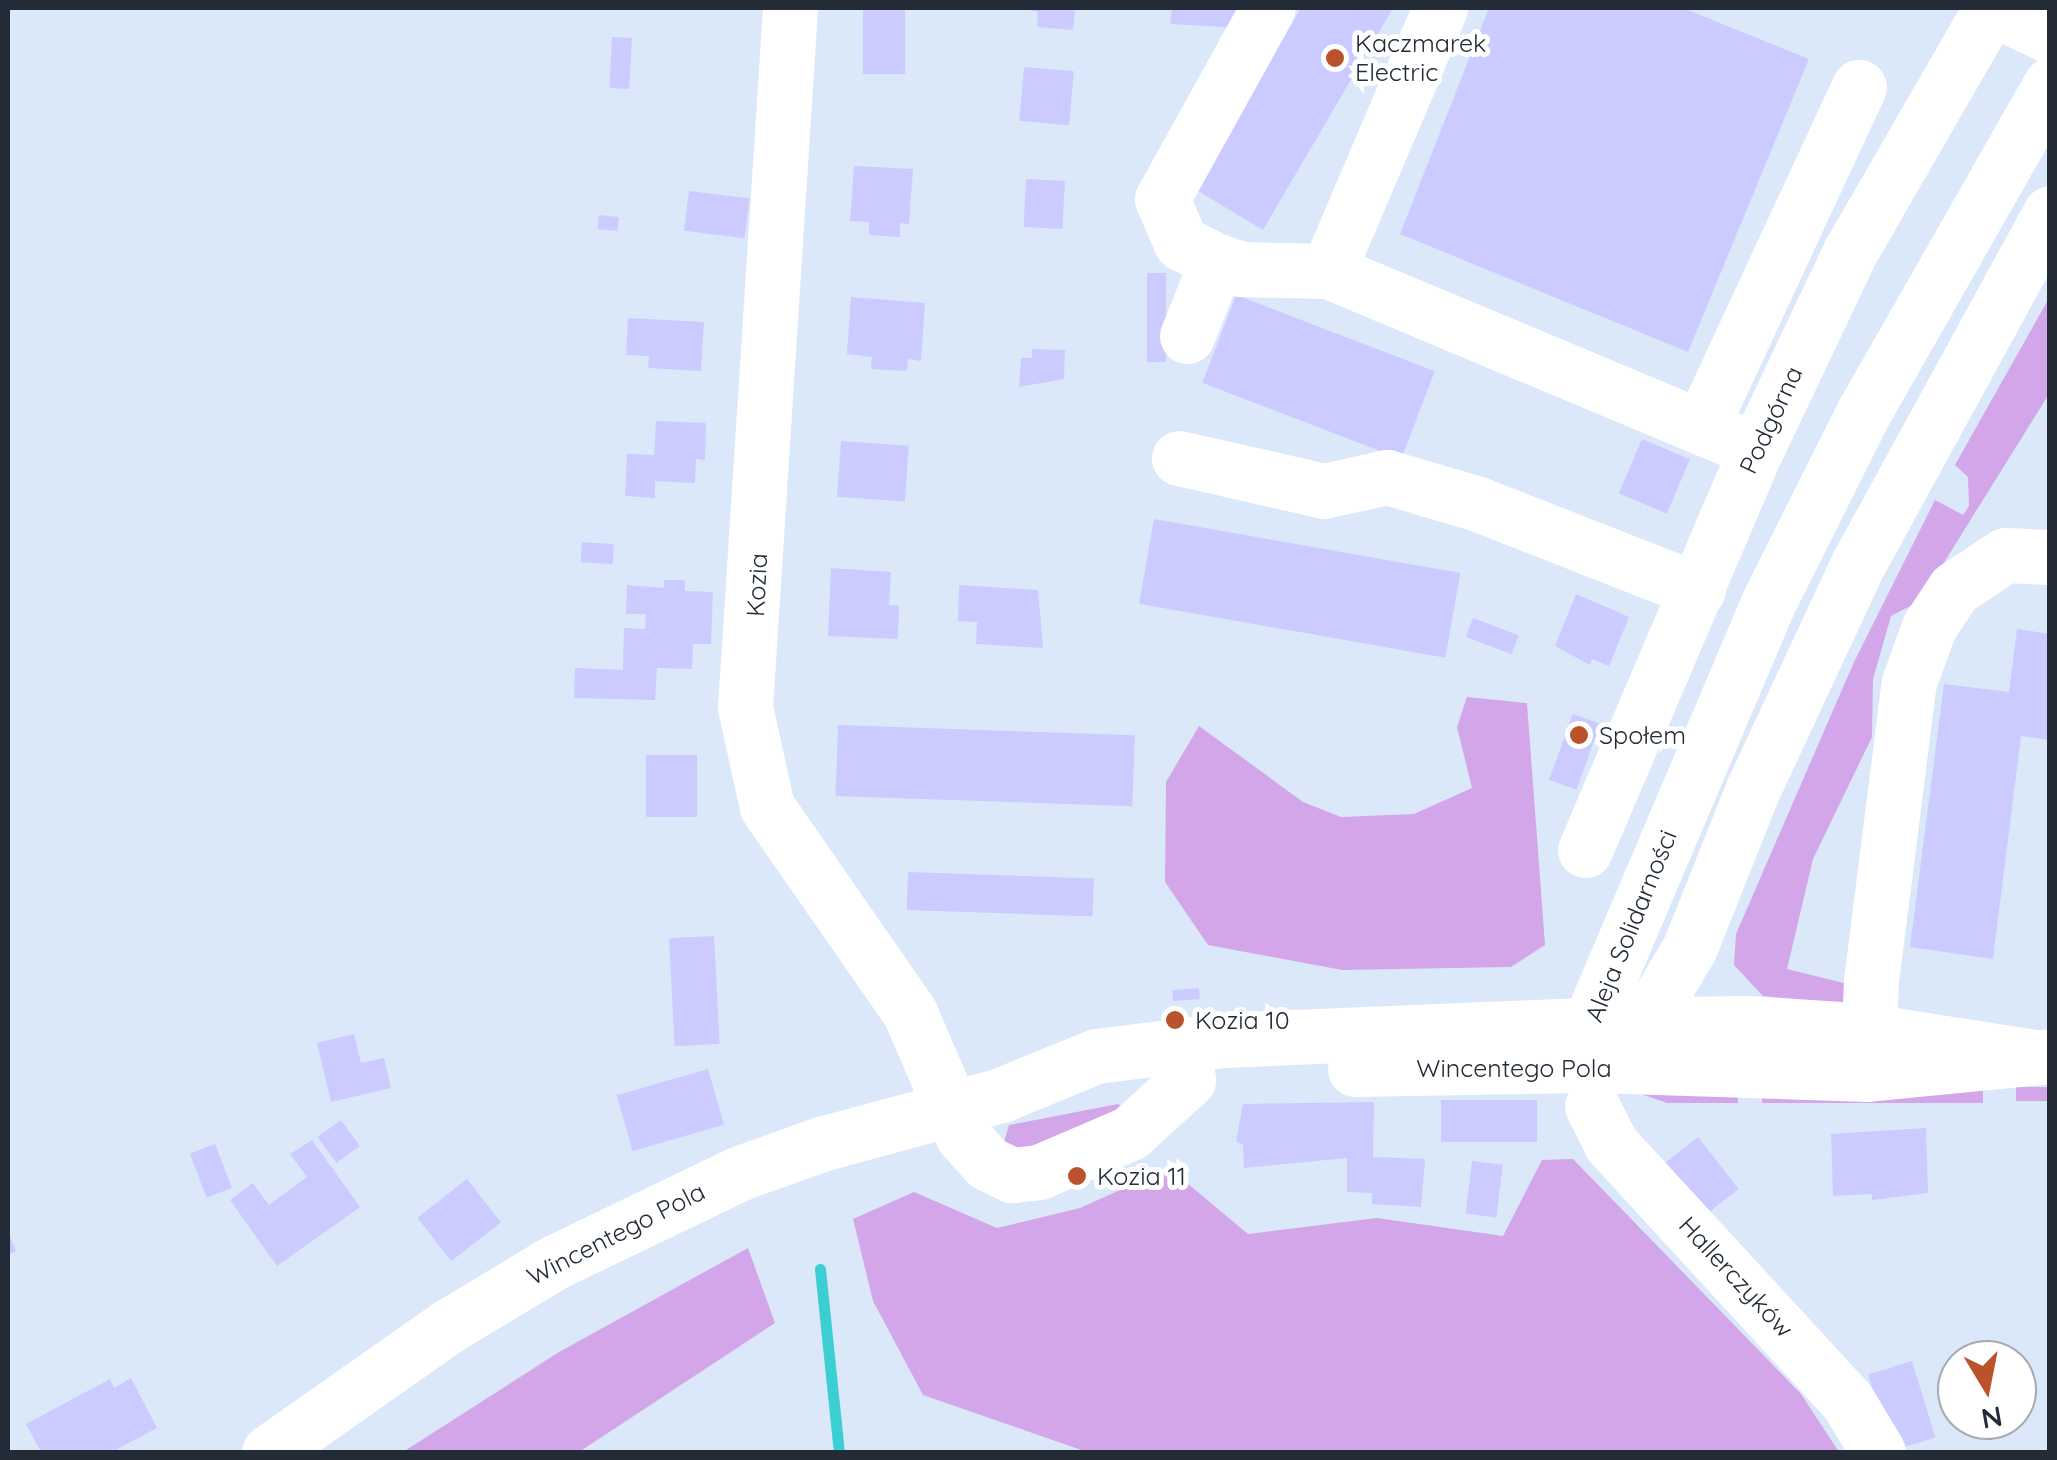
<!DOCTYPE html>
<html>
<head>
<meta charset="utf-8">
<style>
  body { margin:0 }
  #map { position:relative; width:2057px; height:1460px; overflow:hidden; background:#dbe8fa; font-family:Quicksand,sans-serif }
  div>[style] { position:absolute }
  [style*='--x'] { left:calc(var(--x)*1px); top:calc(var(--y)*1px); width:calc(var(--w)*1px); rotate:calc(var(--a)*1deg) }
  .green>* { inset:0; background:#d3a6e9; transform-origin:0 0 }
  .stream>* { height:11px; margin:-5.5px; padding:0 5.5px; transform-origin:5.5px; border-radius:5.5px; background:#3bced3 }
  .building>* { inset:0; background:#cccbff; transform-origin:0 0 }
  .minor>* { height:55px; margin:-27.5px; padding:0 27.5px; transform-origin:27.5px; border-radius:27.5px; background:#fff }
  .major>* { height:55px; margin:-27.5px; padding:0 27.5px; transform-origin:27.5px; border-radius:27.5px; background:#fff }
  .dots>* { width:28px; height:28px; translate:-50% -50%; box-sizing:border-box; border:5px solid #fff; border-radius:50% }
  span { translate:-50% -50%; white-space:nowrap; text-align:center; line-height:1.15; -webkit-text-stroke:10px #fff; paint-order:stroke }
  .poi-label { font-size:25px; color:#222b36 }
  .left { translate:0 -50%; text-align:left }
  .street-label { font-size:25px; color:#222b36 }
  .frame { position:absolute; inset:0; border:10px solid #222b36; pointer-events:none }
  .north { position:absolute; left:1937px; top:1340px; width:100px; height:100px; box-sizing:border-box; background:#fff; border:2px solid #a7aaaf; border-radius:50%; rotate:170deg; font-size:28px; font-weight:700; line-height:40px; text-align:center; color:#222b36 }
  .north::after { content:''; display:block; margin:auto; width:35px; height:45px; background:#ba532b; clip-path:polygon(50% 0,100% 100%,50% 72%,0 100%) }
</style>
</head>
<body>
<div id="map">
  <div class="green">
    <div style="clip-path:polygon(2049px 298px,2049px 394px,1920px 601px,1891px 616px,1873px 679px,1872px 737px,1813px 859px,1787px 969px,1856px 986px,1850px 1005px,1763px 996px,1734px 965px,1736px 934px,1854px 662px,1935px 500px,1963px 515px,1969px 506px,1968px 477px,1955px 465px)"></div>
    <div style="clip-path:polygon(1467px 697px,1527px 703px,1545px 945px,1511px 967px,1342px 970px,1208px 945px,1165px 882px,1166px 782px,1199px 726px,1303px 802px,1341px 817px,1414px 814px,1472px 788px,1457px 727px)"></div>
    <div style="left:1762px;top:1087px;width:221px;height:16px"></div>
    <div style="left:2016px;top:1087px;width:33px;height:14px"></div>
    <div style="clip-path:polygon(1738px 1088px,1738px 1103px,1667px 1103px,1627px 1089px)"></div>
    <div style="clip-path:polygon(1118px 1104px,1125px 1108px,1022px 1155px,1004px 1142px,1009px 1125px)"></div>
    <div style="clip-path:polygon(1573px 1159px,1801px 1394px,1839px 1452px,1087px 1452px,923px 1395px,873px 1301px,853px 1219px,914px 1192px,997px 1228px,1080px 1208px,1169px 1168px,1248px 1234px,1377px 1218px,1503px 1236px,1542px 1160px)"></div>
    <div style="clip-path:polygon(748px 1248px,775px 1323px,579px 1452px,403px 1452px,559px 1352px)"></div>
  </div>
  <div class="stream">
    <div style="--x:820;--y:1269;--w:184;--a:84.1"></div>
  </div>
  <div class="building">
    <div style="left:863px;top:8px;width:42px;height:66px"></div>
    <div style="clip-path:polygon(1023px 8px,1075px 8px,1073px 30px,1037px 27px,1038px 12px)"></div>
    <div style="clip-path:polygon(1172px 8px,1243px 8px,1242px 28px,1170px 24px)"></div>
    <div style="clip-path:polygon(1301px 8px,1393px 8px,1263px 230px,1193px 188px)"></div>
    <div style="clip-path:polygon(1489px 8px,1683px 8px,1809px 59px,1688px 352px,1400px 234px)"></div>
    <div style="left:612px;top:37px;width:20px;height:51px;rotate:3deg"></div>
    <div style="left:1024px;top:67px;width:50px;height:54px;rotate:5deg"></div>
    <div style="clip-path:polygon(854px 166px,913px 169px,909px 224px,900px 223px,900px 237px,869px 235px,869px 222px,850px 221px)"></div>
    <div style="left:1026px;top:179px;width:39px;height:48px;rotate:3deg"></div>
    <div style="left:689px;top:191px;width:61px;height:40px;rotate:7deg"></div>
    <div style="left:599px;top:215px;width:20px;height:14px;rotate:6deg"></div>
    <div style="left:1147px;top:273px;width:19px;height:89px"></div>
    <div style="left:1236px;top:295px;width:213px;height:94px;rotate:21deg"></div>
    <div style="clip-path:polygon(851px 297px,925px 303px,921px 361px,908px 359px,907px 371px,871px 369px,872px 357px,847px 354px)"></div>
    <div style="clip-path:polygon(628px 318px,704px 322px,701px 371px,648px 368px,649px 356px,626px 355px)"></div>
    <div style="clip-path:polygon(1032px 349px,1065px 350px,1064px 379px,1019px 387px,1021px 358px,1032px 358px)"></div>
    <div style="clip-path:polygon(656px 421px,706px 423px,705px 460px,696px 459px,695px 483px,655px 481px,655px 498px,625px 496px,627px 454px,654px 455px)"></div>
    <div style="left:1642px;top:439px;width:52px;height:59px;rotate:23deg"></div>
    <div style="left:841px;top:441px;width:68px;height:56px;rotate:4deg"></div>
    <div style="left:1154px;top:519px;width:311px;height:86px;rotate:10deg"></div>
    <div style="left:582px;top:542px;width:32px;height:20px;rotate:4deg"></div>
    <div style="clip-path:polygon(831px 568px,891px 572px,889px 605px,899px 606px,898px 639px,828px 636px)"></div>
    <div style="clip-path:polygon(664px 580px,685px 580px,685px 591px,713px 592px,711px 644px,693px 644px,692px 669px,657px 668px,655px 700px,574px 698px,575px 668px,623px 670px,624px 628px,645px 629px,646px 614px,626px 614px,627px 585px,664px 588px)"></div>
    <div style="clip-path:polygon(959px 585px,1038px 590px,1043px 648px,976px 644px,977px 622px,958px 621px)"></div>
    <div style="clip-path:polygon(1576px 594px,1629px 617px,1609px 666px,1592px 659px,1590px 665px,1555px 646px)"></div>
    <div style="left:1473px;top:618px;width:49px;height:20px;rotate:21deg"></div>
    <div style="clip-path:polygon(2017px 629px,2050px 634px,2050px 740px,2021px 736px,1993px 959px,1910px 947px,1944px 684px,2009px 692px)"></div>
    <div style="left:1573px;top:714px;width:29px;height:70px;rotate:20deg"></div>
    <div style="left:838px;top:725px;width:297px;height:71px;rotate:2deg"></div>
    <div style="left:646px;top:755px;width:51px;height:62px"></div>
    <div style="left:908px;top:872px;width:186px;height:38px;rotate:2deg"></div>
    <div style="left:714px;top:936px;width:108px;height:45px;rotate:87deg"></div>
    <div style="left:1199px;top:988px;width:11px;height:27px;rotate:85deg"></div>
    <div style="clip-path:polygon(354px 1034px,361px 1063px,384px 1058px,391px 1088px,331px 1102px,317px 1043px)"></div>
    <div style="left:708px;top:1069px;width:58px;height:95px;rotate:74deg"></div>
    <div style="left:1441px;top:1100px;width:96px;height:42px"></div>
    <div style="clip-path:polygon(1374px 1102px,1373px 1157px,1425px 1159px,1421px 1207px,1372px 1204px,1372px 1193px,1347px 1192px,1347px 1158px,1244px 1168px,1243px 1145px,1236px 1141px,1243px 1104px)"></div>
    <div style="left:341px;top:1120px;width:32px;height:29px;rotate:54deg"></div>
    <div style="clip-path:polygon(1926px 1128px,1928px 1193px,1872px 1200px,1872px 1194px,1833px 1196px,1831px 1134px)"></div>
    <div style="left:1698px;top:1137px;width:66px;height:49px;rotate:52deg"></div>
    <div style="clip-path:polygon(312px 1140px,360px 1207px,277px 1266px,230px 1200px,253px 1183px,269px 1205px,307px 1177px,290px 1154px)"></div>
    <div style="left:215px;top:1144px;width:47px;height:27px;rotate:69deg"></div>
    <div style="left:1472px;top:1161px;width:31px;height:53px;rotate:7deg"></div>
    <div style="left:467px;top:1179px;width:55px;height:63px;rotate:52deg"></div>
    <div style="clip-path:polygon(8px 1231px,16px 1251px,8px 1255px)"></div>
    <div style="left:1912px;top:1361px;width:80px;height:46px;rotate:73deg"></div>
    <div style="clip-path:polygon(131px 1378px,157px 1428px,112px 1452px,41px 1452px,26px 1424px,110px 1379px,114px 1388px)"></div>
  </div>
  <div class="minor">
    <div style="--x:790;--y:8;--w:700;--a:93.68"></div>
    <div style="--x:745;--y:707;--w:102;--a:77.6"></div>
    <div style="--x:767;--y:807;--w:251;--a:55.2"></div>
    <div style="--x:910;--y:1013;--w:134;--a:66.7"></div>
    <div style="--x:963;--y:1136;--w:36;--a:48"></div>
    <div style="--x:987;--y:1163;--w:28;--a:26"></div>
    <div style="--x:1012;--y:1175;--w:27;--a:-6"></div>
    <div style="--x:1039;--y:1172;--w:99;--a:-23.2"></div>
    <div style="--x:1130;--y:1133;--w:79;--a:-42.4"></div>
    <div style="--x:1991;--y:8;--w:65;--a:25.4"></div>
    <div style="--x:1217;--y:261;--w:40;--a:-153.4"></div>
    <div style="--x:1181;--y:243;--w:48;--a:-113.4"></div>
    <div style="--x:1162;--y:199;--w:218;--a:-61"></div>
    <div style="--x:1328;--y:271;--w:286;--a:-66.9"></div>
    <div style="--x:1187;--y:336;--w:81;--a:-68.2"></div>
    <div style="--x:1217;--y:261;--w:25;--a:18"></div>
    <div style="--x:1241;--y:269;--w:87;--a:1.3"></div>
    <div style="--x:1328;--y:271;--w:464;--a:22.7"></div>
    <div style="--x:1701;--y:427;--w:375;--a:-65.1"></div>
    <div style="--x:1179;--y:458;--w:149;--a:12.8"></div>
    <div style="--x:1324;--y:491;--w:65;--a:-12.5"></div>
    <div style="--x:1387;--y:477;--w:95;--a:16.5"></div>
    <div style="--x:1478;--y:504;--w:236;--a:21.4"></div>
    <div style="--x:1585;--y:850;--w:435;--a:-66.9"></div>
    <div style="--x:1756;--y:450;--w:219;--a:-64.6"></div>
    <div style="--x:1850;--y:252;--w:282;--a:-60"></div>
    <div style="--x:2028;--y:1056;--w:161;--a:-171.1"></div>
    <div style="--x:1869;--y:1031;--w:119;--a:-176.2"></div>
    <div style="--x:1750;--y:1023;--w:161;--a:179.3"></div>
    <div style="--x:1589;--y:1025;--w:41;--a:80.1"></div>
    <div style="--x:1596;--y:1065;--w:271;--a:1.9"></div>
    <div style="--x:1867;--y:1074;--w:184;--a:-5.6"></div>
    <div style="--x:1867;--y:1067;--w:86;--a:-87.3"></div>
    <div style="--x:1871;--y:981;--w:301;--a:-82.8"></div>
    <div style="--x:1909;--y:682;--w:59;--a:-70"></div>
    <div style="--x:1929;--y:627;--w:45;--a:-56.7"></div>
    <div style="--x:1954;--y:589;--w:61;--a:-33.7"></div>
    <div style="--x:2005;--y:555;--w:45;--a:2.5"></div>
    <div style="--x:1592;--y:1106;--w:42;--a:63.4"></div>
    <div style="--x:1611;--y:1144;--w:350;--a:47.4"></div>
    <div style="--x:1848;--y:1402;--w:58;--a:59"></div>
  </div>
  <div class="major">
    <div style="--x:1355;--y:1069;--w:241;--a:-1"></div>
    <div style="--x:1596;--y:1065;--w:93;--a:-46.3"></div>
    <div style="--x:1660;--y:998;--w:59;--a:-59.5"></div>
    <div style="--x:1690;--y:947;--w:170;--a:-68.3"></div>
    <div style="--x:1753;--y:789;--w:248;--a:-65"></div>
    <div style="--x:1858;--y:564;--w:400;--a:-61.3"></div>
    <div style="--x:269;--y:1452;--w:221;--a:-35.1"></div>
    <div style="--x:450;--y:1325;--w:122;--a:-31"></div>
    <div style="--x:555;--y:1262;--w:205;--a:-25.7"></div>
    <div style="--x:740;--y:1173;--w:86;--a:-19.7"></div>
    <div style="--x:821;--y:1144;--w:187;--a:-15.2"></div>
    <div style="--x:1001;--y:1095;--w:103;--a:-22.3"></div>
    <div style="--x:1096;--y:1056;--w:129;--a:-7.1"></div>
    <div style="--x:1224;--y:1040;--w:365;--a:-2.4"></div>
    <div style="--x:1589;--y:1025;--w:456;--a:-67"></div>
    <div style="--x:1767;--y:605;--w:212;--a:-63.4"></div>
    <div style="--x:1862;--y:415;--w:380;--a:-60.3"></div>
  </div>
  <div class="dots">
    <div style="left:1335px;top:58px;background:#ba532b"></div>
    <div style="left:1579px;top:735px;background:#ba532b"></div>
    <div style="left:1175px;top:1020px;background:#ba532b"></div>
    <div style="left:1077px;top:1176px;background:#ba532b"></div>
  </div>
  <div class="poi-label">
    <span class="left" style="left:1355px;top:58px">Kaczmarek<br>Electric</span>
    <span class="left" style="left:1599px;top:735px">Społem</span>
    <span class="left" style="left:1195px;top:1020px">Kozia 10</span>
    <span class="left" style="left:1097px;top:1176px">Kozia 11</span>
  </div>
  <div class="street-label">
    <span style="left:1771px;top:420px;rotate:-65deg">Podgórna</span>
    <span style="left:757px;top:585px;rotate:-87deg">Kozia</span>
    <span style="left:1631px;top:926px;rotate:-68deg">Aleja Solidarności</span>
    <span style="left:1514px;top:1068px">Wincentego Pola</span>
    <span style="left:616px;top:1234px;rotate:-27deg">Wincentego Pola</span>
    <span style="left:1736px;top:1277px;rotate:47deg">Hallerczyków</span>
  </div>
  <div class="frame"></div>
  <div class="north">N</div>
</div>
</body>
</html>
